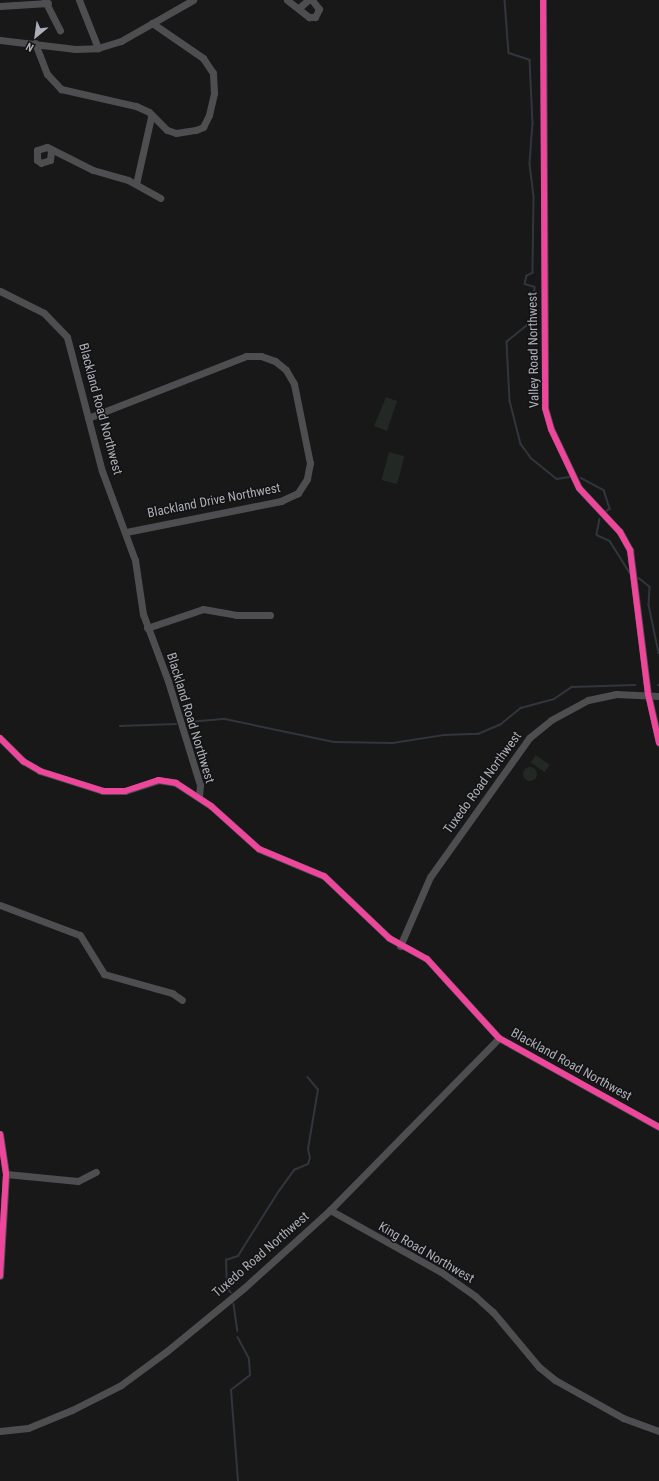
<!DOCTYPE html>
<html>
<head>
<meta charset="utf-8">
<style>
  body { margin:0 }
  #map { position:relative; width:659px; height:1481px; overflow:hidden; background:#181819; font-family:"Roboto Condensed",sans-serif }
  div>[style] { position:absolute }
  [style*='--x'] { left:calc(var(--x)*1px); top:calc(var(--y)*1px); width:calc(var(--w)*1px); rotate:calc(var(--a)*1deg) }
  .green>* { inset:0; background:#222824; transform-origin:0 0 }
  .round { border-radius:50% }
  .stream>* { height:1.5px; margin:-0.75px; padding:0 0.75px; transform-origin:0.75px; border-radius:0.75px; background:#31363d }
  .minor>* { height:7px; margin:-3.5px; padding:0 3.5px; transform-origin:3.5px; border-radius:3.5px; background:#4e4e51 }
  .cycleway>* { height:6px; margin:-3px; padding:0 3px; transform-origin:3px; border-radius:3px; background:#ed469a }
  span { translate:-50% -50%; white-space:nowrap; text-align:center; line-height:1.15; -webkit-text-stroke:3px #131314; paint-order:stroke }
  .street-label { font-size:13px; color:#acaeb8 }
  .north { position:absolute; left:16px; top:16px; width:40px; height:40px; -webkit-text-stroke:3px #131314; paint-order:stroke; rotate:209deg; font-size:11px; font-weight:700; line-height:16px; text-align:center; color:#acaeb8 }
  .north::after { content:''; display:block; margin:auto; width:14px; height:18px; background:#acaeb8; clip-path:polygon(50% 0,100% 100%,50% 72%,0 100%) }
</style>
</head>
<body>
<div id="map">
  <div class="green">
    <div style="clip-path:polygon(386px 397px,397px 401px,387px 431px,374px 426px)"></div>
    <div style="left:389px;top:452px;width:16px;height:29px;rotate:15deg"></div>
    <div style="left:536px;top:755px;width:17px;height:9px;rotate:36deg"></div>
    <div class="round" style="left:523px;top:767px;width:14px;height:14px"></div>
  </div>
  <div class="stream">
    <div style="--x:505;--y:0;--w:53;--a:85.7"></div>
    <div style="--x:509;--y:53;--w:22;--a:18"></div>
    <div style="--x:530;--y:60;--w:63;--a:87.3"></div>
    <div style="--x:533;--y:123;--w:41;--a:94.2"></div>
    <div style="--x:530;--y:164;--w:33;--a:83"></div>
    <div style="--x:534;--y:197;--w:76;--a:90.8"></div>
    <div style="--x:533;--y:273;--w:7;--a:153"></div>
    <div style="--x:527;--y:276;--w:8;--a:104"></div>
    <div style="--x:525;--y:284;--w:10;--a:17"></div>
    <div style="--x:535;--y:287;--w:24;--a:92"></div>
    <div style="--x:534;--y:311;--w:10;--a:96"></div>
    <div style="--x:533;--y:321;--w:33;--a:141"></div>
    <div style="--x:507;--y:342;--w:59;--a:87.1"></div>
    <div style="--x:510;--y:401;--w:44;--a:75.7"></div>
    <div style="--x:521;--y:444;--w:17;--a:54"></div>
    <div style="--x:531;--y:458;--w:33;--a:39"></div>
    <div style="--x:557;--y:479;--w:12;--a:-9"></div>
    <div style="--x:581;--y:478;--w:26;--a:28"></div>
    <div style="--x:604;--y:490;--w:20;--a:72"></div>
    <div style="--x:610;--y:509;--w:5;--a:143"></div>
    <div style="--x:600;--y:519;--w:16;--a:101"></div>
    <div style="--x:597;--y:535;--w:14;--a:25"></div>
    <div style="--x:610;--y:541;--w:38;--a:58"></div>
    <div style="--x:639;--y:578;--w:14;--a:39"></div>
    <div style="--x:650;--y:587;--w:18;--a:93"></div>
    <div style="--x:649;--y:605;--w:49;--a:78.2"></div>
    <div style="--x:658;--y:685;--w:1;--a:0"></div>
    <div style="--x:189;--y:722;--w:36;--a:-5"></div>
    <div style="--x:225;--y:719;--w:111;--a:11.9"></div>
    <div style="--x:334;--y:742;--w:59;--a:1"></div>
    <div style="--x:393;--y:743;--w:52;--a:-8.9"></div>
    <div style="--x:444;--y:735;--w:34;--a:-2"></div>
    <div style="--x:478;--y:734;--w:25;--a:-23"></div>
    <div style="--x:501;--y:724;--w:26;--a:-39"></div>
    <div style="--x:521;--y:708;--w:34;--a:-15"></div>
    <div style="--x:554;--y:699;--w:22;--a:-34"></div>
    <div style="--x:572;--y:687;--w:63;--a:-1.8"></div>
    <div style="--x:120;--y:726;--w:56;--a:-2"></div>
    <div style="--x:231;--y:1293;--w:6;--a:-129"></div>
    <div style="--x:227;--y:1288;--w:28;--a:-92"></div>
    <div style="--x:226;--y:1260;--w:13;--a:-18"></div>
    <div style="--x:238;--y:1256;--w:77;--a:-57.8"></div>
    <div style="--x:279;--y:1191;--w:26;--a:-54"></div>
    <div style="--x:294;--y:1170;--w:15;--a:-23"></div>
    <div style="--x:308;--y:1164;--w:6;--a:-72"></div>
    <div style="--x:310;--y:1158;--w:9;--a:-103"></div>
    <div style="--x:308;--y:1149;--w:60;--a:-80.4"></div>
    <div style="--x:318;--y:1090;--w:16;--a:-130"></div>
    <div style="--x:234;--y:1304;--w:27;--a:82"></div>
    <div style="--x:238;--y:1481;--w:91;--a:-94.4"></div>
    <div style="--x:231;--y:1390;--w:24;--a:-38"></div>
    <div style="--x:250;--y:1375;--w:16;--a:-94"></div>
    <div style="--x:249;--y:1359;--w:24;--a:-118"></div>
  </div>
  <div class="minor">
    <div style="--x:79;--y:0;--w:52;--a:68.4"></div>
    <div style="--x:287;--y:0;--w:28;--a:38"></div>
    <div style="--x:309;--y:17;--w:6;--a:0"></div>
    <div style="--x:315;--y:17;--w:9;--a:-63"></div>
    <div style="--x:319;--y:9;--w:11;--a:-128"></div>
    <div style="--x:543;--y:0;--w:408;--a:89.7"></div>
    <div style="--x:545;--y:408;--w:22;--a:74"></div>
    <div style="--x:551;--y:429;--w:65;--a:64.6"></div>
    <div style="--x:579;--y:488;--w:60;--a:47"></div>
    <div style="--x:620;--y:532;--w:21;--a:61"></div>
    <div style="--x:630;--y:550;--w:145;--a:82.9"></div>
    <div style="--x:648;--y:694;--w:50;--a:77.3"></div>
    <div style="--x:45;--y:1;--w:33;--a:63"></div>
    <div style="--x:0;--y:6;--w:48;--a:-3.6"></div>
    <div style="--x:300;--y:7;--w:11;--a:-41"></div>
    <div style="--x:0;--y:40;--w:76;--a:6.8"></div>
    <div style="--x:75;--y:49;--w:23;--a:-2"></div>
    <div style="--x:98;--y:48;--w:24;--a:-17"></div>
    <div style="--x:121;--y:41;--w:83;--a:-29.7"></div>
    <div style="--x:35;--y:43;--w:33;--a:69"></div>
    <div style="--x:47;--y:74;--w:21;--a:47"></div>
    <div style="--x:61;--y:89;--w:77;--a:12.8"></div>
    <div style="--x:136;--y:106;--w:14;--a:25"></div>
    <div style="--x:149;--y:112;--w:25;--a:45"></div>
    <div style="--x:167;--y:130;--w:9;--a:18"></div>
    <div style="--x:176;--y:133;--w:20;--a:-9"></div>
    <div style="--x:196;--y:130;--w:8;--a:-23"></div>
    <div style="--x:203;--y:127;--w:13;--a:-63"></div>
    <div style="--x:209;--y:115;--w:23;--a:-77"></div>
    <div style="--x:214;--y:93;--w:20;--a:-93"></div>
    <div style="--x:213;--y:73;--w:18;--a:-124"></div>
    <div style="--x:203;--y:58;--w:62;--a:-145.5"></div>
    <div style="--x:51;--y:151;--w:9;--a:96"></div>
    <div style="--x:50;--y:160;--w:9;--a:162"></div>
    <div style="--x:41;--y:163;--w:5;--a:-143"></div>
    <div style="--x:37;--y:160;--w:10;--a:-90"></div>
    <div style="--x:37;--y:150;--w:10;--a:-17"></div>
    <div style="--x:47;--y:147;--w:51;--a:26.6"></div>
    <div style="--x:93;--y:170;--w:36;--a:16"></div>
    <div style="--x:128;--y:180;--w:37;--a:29"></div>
    <div style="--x:136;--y:184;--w:69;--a:-77.4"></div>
    <div style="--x:0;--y:291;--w:49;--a:26.6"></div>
    <div style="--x:44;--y:313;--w:33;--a:46"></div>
    <div style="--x:67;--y:337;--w:138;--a:75.4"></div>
    <div style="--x:102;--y:471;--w:95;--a:69.7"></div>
    <div style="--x:135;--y:560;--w:55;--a:81.6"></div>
    <div style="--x:143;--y:614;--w:72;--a:69.5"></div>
    <div style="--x:168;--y:681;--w:109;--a:72.9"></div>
    <div style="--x:200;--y:785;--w:12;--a:95"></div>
    <div style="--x:88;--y:418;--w:170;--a:-21.4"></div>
    <div style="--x:246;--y:356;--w:15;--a:0"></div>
    <div style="--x:261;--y:356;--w:15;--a:20"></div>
    <div style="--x:275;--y:361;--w:14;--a:39"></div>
    <div style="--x:286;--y:370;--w:16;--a:60"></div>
    <div style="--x:294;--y:384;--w:81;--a:78.6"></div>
    <div style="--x:310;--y:463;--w:16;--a:101"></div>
    <div style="--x:307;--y:479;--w:17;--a:123"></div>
    <div style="--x:298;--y:493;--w:19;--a:155"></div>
    <div style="--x:281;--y:501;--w:158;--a:168.7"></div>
    <div style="--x:147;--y:628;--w:59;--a:-18.7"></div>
    <div style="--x:203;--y:609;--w:34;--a:10"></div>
    <div style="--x:236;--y:615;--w:34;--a:0"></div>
    <div style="--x:0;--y:738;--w:33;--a:45"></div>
    <div style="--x:23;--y:761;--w:20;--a:30"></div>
    <div style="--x:40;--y:771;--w:66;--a:17.6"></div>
    <div style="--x:103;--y:791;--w:22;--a:0"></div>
    <div style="--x:125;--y:791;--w:35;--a:-18"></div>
    <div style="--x:158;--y:780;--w:18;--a:9"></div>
    <div style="--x:176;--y:783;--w:42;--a:33.3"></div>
    <div style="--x:211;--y:806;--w:64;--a:41.9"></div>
    <div style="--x:259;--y:849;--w:70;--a:22.6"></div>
    <div style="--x:324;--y:876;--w:90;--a:43.6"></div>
    <div style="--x:389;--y:938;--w:43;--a:28.9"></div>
    <div style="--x:427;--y:959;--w:107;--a:47.7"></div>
    <div style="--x:499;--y:1038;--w:183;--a:29.1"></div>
    <div style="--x:0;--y:905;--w:85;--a:20.6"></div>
    <div style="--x:80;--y:935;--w:46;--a:58.4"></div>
    <div style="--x:104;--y:974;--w:71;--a:15.6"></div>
    <div style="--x:172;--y:993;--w:12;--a:35"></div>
    <div style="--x:400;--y:946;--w:75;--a:-66.5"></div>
    <div style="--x:430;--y:877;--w:171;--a:-54.5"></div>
    <div style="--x:529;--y:738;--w:28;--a:-39"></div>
    <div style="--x:551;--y:720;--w:42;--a:-28.4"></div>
    <div style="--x:588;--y:700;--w:29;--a:-12"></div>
    <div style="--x:616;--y:694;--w:43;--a:2.7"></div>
    <div style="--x:0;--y:1134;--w:40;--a:81.5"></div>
    <div style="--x:6;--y:1174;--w:102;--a:93.4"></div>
    <div style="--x:6;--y:1174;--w:72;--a:5.6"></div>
    <div style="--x:78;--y:1181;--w:20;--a:-27"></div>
    <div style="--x:330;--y:1210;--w:127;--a:29.2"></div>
    <div style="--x:441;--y:1272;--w:42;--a:35.2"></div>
    <div style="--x:475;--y:1296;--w:24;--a:42"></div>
    <div style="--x:493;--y:1312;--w:72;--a:50.1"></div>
    <div style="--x:539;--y:1367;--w:21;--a:39"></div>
    <div style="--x:555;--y:1380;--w:78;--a:29.2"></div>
    <div style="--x:623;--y:1418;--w:38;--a:20"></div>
    <div style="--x:0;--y:1431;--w:28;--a:-6"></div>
    <div style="--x:28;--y:1428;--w:48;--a:-22.2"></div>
    <div style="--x:72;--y:1410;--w:55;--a:-27"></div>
    <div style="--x:121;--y:1385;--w:57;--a:-36.5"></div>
    <div style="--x:167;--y:1351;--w:99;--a:-39.3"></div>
    <div style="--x:244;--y:1288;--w:116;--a:-42.2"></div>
    <div style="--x:330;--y:1210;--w:241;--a:-45.5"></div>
  </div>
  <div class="cycleway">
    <div style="--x:543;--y:0;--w:408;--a:89.7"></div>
    <div style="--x:545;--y:408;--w:22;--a:74"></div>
    <div style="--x:551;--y:429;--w:65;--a:64.6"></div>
    <div style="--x:579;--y:488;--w:60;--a:47"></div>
    <div style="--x:620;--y:532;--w:21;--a:61"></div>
    <div style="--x:630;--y:550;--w:145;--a:82.9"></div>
    <div style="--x:648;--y:694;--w:50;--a:77.3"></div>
    <div style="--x:0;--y:738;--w:33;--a:45"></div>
    <div style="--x:23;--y:761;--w:20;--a:30"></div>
    <div style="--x:40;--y:771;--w:66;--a:17.6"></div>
    <div style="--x:103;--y:791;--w:22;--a:0"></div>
    <div style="--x:125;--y:791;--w:35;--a:-18"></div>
    <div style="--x:158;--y:780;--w:18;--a:9"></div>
    <div style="--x:176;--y:783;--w:42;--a:33.3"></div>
    <div style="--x:211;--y:806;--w:64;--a:41.9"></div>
    <div style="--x:259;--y:849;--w:70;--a:22.6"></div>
    <div style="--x:324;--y:876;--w:90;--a:43.6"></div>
    <div style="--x:389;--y:938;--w:43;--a:28.9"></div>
    <div style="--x:427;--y:959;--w:107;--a:47.7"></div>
    <div style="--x:499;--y:1038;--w:183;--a:29.1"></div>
    <div style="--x:0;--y:1134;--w:40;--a:81.5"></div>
    <div style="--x:6;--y:1174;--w:102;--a:93.4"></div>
  </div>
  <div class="street-label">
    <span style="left:534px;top:350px;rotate:-91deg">Valley Road Northwest</span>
    <span style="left:100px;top:409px;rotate:75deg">Blackland Road Northwest</span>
    <span style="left:214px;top:501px;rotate:-11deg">Blackland Drive Northwest</span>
    <span style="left:190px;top:718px;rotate:73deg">Blackland Road Northwest</span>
    <span style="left:483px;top:783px;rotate:-54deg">Tuxedo Road Northwest</span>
    <span style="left:571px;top:1065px;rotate:29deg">Blackland Road Northwest</span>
    <span style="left:426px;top:1253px;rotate:30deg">King Road Northwest</span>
    <span style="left:261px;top:1255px;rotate:-41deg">Tuxedo Road Northwest</span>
  </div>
  <div class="north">N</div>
</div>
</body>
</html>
